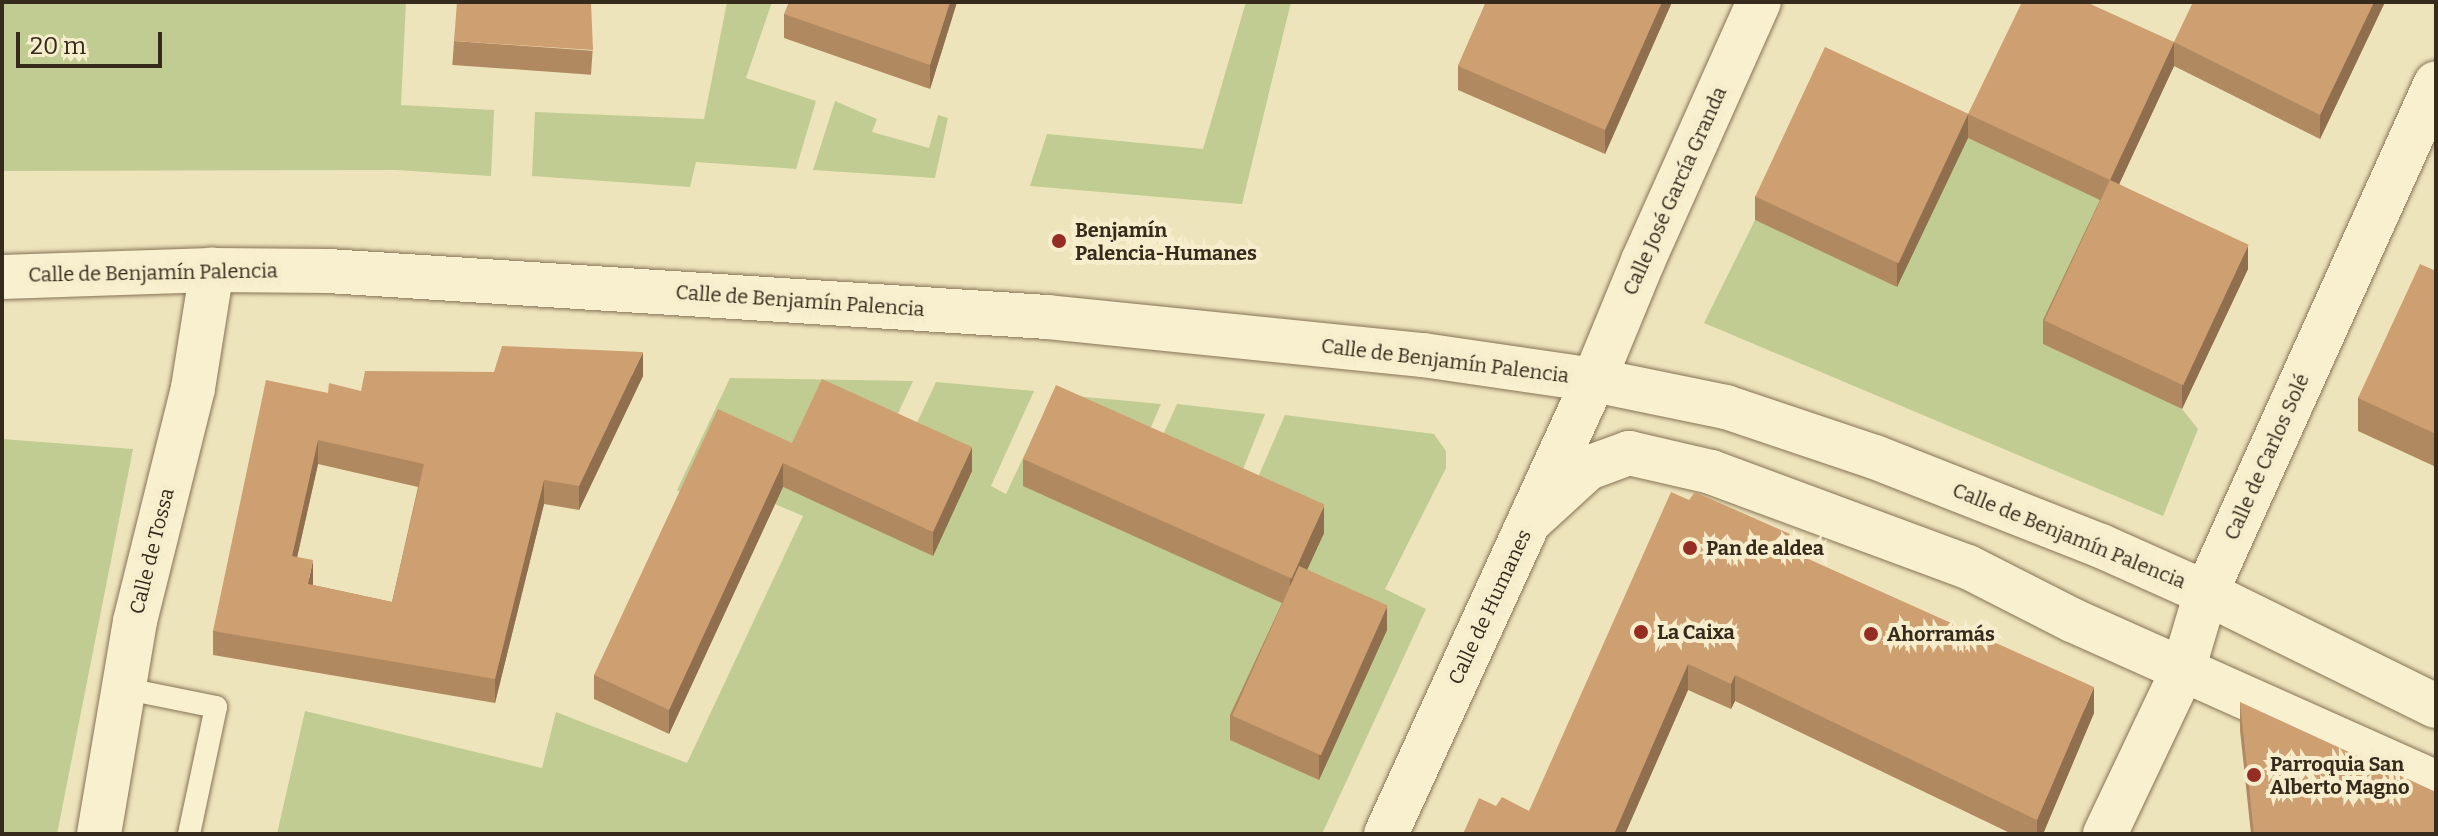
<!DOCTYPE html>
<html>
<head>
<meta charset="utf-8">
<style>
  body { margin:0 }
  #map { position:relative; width:2438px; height:836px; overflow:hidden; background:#eee4bc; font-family:Bitter,serif }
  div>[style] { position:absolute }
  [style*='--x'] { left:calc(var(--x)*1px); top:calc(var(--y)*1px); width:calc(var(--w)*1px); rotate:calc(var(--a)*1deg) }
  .green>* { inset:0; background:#c0cc91 }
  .roads { filter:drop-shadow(0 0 2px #867356) drop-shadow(0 0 2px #867356) }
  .service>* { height:22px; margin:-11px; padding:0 11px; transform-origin:11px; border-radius:11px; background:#f9f0cf }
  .minor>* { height:44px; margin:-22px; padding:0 22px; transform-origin:22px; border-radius:22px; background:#f9f0cf }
  .wall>* { inset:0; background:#b18961; transform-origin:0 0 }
  .shaded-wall>* { inset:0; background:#906f4f }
  .building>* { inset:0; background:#ce9f71; transform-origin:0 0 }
  .dots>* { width:22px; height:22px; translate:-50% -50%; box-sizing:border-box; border:4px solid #f6edcc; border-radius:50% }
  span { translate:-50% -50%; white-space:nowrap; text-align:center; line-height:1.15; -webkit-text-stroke:8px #f6edcc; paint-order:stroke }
  .street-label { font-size:20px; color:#352a1b }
  .poi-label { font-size:20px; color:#352a1b; font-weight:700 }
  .left { translate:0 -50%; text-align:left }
  .frame { position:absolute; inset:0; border:4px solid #352a1b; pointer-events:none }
  .scale { position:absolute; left:16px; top:32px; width:146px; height:36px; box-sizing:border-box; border:4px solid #352a1b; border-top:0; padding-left:10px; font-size:24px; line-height:28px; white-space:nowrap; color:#352a1b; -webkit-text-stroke:6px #f6edcc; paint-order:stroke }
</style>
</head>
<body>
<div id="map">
  <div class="green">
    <div style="clip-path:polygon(2px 2px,406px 2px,401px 105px,494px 110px,491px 176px,396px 170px,2px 171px)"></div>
    <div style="clip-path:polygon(727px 2px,772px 2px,746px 78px,816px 101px,796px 169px,696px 162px,690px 187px,532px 176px,535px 112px,704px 119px)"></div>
    <div style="clip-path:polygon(1246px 2px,1291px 2px,1242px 204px,1030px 186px,1047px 134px,1203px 149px)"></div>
    <div style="clip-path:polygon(835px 101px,877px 119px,872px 132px,929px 148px,938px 115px,948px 118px,935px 178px,813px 170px)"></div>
    <div style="clip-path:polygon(1968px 138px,2110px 204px,2044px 344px,2182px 409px,2198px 429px,2163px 516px,1704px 323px,1755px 220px,1897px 286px)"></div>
    <div style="clip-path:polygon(730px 378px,913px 381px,889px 433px,792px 467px,689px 496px,677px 490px)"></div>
    <div style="clip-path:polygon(936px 382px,1034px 391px,991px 486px,1006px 494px,1053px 394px,1161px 404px,1141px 450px,1298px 590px,1249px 498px,1285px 415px,1434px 434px,1446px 451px,1446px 468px,1385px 589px,1426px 609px,1322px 834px,277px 834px,305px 711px,542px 768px,556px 712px,687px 763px,803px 516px,775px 504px,783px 487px,933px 555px,908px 442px)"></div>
    <div style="clip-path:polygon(1177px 404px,1265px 414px,1234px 492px,1154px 455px)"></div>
    <div style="clip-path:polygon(2px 439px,133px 449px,57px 834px,2px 834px)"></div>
  </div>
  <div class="roads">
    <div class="service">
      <div style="--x:122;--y:688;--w:96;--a:11.4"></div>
      <div style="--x:216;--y:707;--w:130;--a:102"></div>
    </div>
    <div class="minor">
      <div style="--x:2;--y:277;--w:210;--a:-1.9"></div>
      <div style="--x:212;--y:270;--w:116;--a:0.5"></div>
      <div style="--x:328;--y:271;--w:721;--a:3.66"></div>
      <div style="--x:1048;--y:317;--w:377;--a:5.8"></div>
      <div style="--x:1423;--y:355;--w:173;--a:8.3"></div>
      <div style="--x:1594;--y:380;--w:135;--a:11.6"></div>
      <div style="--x:1726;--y:407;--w:157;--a:18.6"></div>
      <div style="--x:1875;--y:457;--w:243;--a:21.5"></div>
      <div style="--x:2101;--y:546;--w:115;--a:24.1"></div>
      <div style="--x:2206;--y:593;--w:256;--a:26.2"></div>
      <div style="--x:1529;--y:522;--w:80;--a:-42.5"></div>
      <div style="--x:1588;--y:468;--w:44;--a:-20.1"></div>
      <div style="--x:1629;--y:453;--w:84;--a:13"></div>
      <div style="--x:1711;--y:472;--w:274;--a:20.3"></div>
      <div style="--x:1968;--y:567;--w:117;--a:27"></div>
      <div style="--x:2072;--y:620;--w:399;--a:24.1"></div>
      <div style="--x:99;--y:834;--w:216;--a:-80.4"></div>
      <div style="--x:135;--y:621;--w:240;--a:-76"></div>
      <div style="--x:193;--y:388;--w:120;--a:-80.9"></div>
      <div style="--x:1386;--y:834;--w:499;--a:-65.4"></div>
      <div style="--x:1594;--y:380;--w:129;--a:-67.6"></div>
      <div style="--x:1643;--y:261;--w:284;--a:-65.9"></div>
      <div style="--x:2105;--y:834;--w:182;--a:-64.6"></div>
      <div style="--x:2183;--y:670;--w:80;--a:-73.4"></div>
      <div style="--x:2206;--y:593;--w:559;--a:-65.73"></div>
    </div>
  </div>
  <div class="wall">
    <div style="clip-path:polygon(957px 2px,930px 89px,784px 38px,784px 14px)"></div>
    <div style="clip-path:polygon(1486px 2px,1672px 2px,1605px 154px,1458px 90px,1458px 66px)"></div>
    <div style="clip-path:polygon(2385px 2px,2320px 139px,2174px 66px,2119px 184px,2248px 269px,2182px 409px,2043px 344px,2043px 320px,2100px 200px,1968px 138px,1897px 287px,1755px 220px,1755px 196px,1968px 114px,2174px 42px)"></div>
    <div style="left:454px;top:41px;width:139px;height:24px;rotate:4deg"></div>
    <div style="clip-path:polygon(2436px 271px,2436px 467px,2358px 431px,2358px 398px)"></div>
    <div style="clip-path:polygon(evenodd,494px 372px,643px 376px,579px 510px,544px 504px,495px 703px,213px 655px,213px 631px,328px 393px,361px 391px,494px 372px,318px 464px,418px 487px,392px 602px,313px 585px,297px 557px,318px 464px)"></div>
    <div style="clip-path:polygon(792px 443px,972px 471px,933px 556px,783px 487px,669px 734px,594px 699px,594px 675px)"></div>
    <div style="clip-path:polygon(1023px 459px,1324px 533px,1307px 570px,1387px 630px,1319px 780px,1230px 740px,1230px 715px,1282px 603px,1023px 486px)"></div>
    <div style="clip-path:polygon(1790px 541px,1797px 554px,2094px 713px,2043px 834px,2012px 834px,1735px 701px,1731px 709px,1688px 690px,1625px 834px,1463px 834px,1496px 806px,1529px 811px)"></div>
    <div style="clip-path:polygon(2240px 702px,2436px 834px,2251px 834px,2240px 730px)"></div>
  </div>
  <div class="shaded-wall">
    <div style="clip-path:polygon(950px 2px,957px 2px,930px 89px,930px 65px)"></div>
    <div style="clip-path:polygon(1662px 2px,1672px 2px,1605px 154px,1605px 130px)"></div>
    <div style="clip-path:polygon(2374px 2px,2385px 2px,2320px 139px,2320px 115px)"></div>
    <div style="clip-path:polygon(2174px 42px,2174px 66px,2110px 204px,2110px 180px)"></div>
    <div style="clip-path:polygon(1968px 114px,1968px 138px,1897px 287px,1897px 263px)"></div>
    <div style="clip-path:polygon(2248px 245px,2248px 269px,2182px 409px,2182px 385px)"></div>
    <div style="clip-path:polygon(643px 352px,643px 376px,579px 510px,579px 486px)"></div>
    <div style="clip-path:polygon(318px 440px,318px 464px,292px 580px,292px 556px)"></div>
    <div style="clip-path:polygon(972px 447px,972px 471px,933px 556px,933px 532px)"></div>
    <div style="clip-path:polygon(783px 463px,783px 487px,669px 734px,669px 710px)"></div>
    <div style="clip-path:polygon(544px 480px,544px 504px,495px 703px,495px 679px)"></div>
    <div style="clip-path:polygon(1324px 506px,1324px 533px,1290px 607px,1290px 580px)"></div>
    <div style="clip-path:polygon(313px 560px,313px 584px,308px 608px,308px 584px)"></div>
    <div style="clip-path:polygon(1387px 606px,1387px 630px,1319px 780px,1319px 756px)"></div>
    <div style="clip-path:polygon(1688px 664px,1688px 690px,1625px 834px,1614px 834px)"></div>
    <div style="clip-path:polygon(1735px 675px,1735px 701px,1731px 709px,1731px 684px)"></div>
    <div style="clip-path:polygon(2094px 687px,2094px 713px,2043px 834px,2037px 834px,2037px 820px)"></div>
  </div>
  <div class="building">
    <div style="clip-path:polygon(457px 2px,591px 2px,593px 50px,454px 41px)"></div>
    <div style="clip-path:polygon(789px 2px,950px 2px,930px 65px,784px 14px)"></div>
    <div style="clip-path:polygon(1486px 2px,1662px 2px,1605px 130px,1458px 66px)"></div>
    <div style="clip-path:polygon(2022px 2px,2086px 2px,2174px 42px,2110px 180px,1968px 114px)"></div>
    <div style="clip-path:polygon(2193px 2px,2374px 2px,2320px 115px,2174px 42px)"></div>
    <div style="left:1825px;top:47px;width:158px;height:165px;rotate:25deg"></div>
    <div style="left:2110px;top:180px;width:153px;height:155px;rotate:25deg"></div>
    <div style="clip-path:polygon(2420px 264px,2436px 271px,2436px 434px,2358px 398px)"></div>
    <div style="clip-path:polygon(evenodd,502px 346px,643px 352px,579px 486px,544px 480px,495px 679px,213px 631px,266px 380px,328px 393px,329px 383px,361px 391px,365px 371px,494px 372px,502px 346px,318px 440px,424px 464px,392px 602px,308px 584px,313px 560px,292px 556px,318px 440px)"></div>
    <div style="clip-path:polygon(822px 379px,972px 447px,933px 532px,783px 463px,669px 710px,594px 675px,718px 409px,792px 443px)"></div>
    <div style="left:1056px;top:385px;width:294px;height:81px;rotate:24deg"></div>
    <div style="clip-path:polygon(1671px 492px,1689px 500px,1695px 492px,1790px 534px,1787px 540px,1797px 544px,1795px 553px,2094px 687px,2037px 820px,1735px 675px,1731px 684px,1688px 664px,1614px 834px,1463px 834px,1479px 798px,1496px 806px,1502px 797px,1529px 811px)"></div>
    <div style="left:1299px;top:566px;width:97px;height:164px;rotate:24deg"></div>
    <div style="clip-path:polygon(2240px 702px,2436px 792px,2436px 834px,2254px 834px)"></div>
  </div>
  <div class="dots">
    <div style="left:1059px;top:241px;background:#962d24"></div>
    <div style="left:1690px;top:548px;background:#962d24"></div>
    <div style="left:1641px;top:632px;background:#962d24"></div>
    <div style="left:1871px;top:634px;background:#962d24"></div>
    <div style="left:2254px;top:775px;background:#962d24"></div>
  </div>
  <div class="street-label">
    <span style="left:1675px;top:191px;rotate:-66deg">Calle José García Granda</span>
    <span style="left:153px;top:273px;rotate:-1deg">Calle de Benjamín Palencia</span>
    <span style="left:800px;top:301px;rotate:4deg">Calle de Benjamín Palencia</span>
    <span style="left:1445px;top:361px;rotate:7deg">Calle de Benjamín Palencia</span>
    <span style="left:2267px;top:457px;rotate:-66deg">Calle de Carlos Solé</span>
    <span style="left:2069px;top:536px;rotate:22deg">Calle de Benjamín Palencia</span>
    <span style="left:152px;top:551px;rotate:-76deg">Calle de Tossa</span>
    <span style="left:1490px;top:607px;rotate:-65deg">Calle de Humanes</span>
  </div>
  <div class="poi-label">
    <span class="left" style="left:1075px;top:242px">Benjamín<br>Palencia-Humanes</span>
    <span class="left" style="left:1706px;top:548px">Pan de aldea</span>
    <span class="left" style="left:1657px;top:632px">La Caixa</span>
    <span class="left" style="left:1887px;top:634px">Ahorramás</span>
    <span class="left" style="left:2270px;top:776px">Parroquia San<br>Alberto Magno</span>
  </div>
  <div class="frame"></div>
  <div class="scale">20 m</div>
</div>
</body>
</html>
